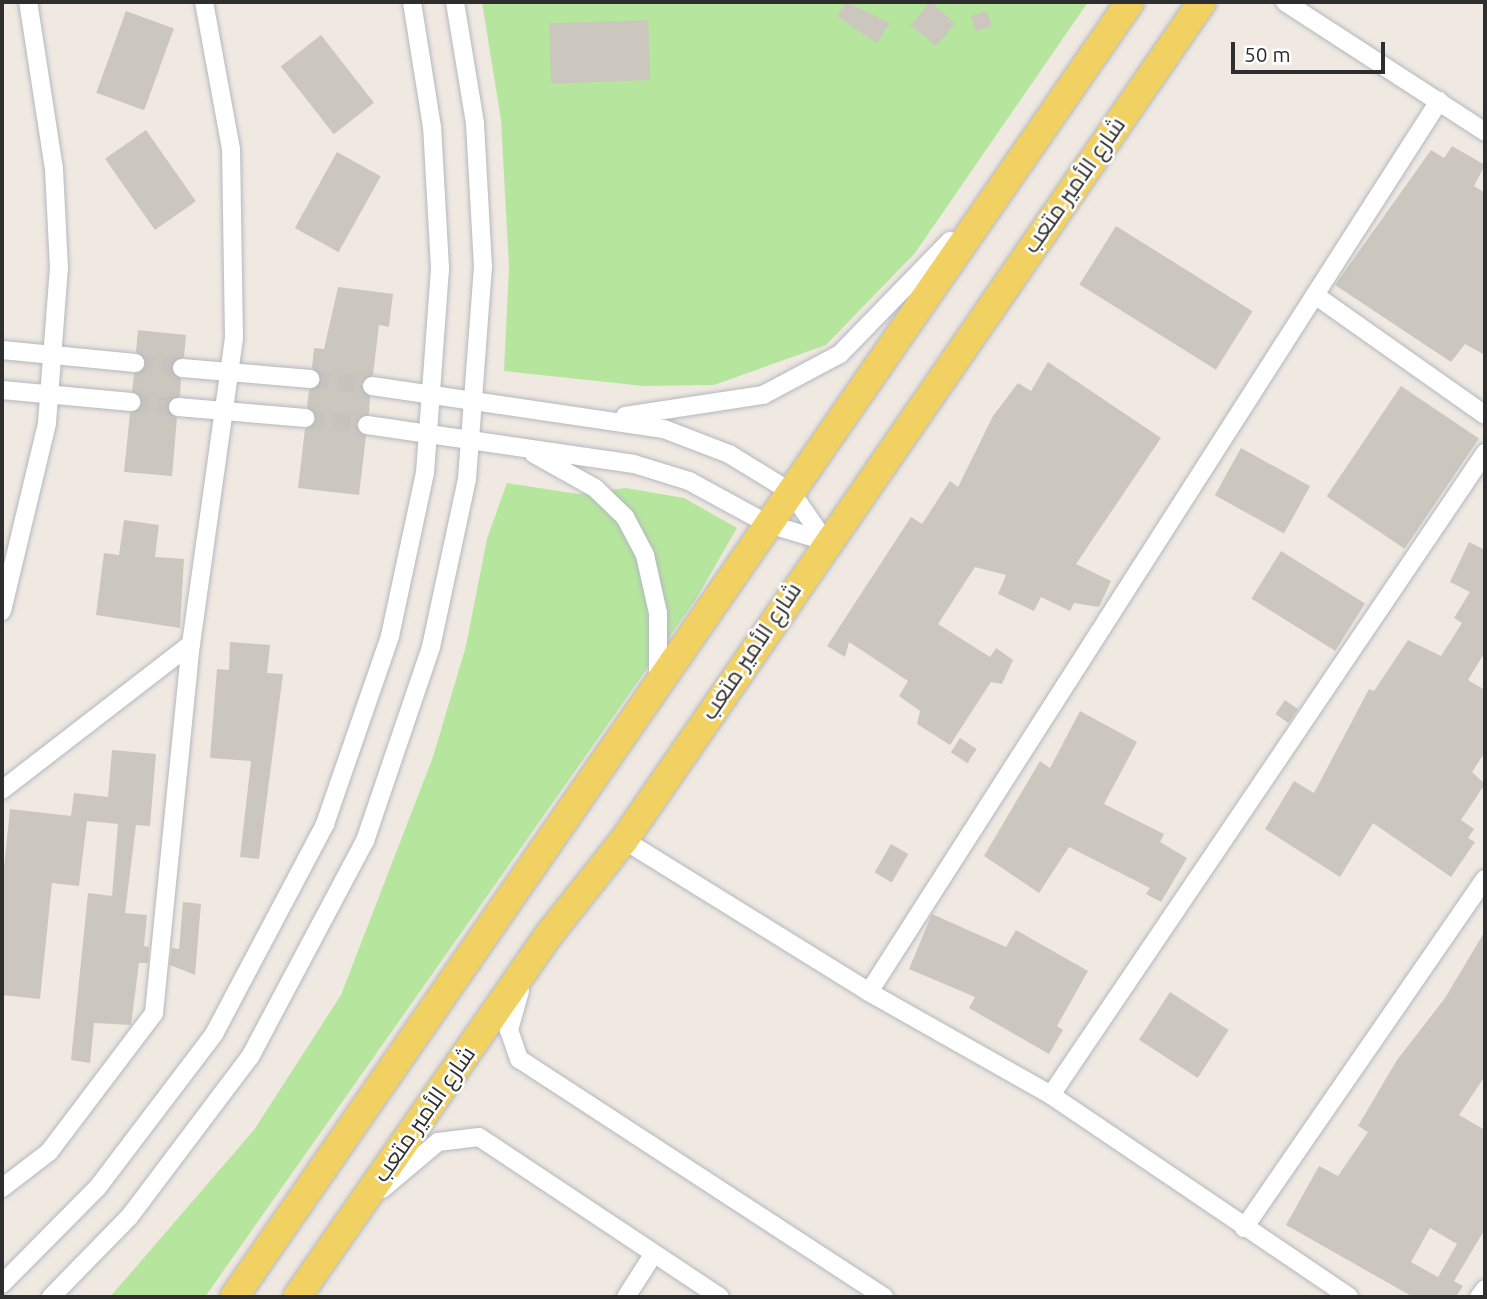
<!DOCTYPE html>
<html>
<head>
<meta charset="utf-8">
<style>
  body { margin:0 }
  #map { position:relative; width:1487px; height:1299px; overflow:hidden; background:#efe9e1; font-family:Ubuntu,Cairo,sans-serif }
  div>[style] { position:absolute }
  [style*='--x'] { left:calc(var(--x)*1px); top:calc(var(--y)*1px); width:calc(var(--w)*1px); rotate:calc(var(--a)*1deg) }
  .green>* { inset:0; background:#b6e59e }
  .building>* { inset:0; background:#cbc7bf; transform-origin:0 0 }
  .street-tunnel>* { height:18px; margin-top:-9px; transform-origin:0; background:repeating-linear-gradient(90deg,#c8c4bd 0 18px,transparent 0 27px) }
  .roads { filter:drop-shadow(0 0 2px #b4b7c1) drop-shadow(0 0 2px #b4b7c1) }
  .street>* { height:18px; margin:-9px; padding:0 9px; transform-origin:9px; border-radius:9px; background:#fff }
  .primary>* { height:28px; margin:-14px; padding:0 14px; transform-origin:14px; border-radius:14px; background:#f2d163 }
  span { translate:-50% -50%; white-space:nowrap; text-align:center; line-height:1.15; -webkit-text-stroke:5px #fff; paint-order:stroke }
  .street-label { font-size:23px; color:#2e2e2e }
  .frame { position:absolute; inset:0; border:4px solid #2e2e2e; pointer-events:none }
  .scale { position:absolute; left:1231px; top:42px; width:154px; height:32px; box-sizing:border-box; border:4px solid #2e2e2e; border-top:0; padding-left:9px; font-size:21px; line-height:24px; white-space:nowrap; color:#2e2e2e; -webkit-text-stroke:5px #fff; paint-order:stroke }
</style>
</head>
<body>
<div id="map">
  <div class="green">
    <div style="clip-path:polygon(482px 2px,1088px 2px,915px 253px,826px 345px,714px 385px,644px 386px,504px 371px,509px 267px,501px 120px)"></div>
    <div style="clip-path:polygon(507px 483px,578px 494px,626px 488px,684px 498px,737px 528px,696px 599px,205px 1297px,110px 1297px,254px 1130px,341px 995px,433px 757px,466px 646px,487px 539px)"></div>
  </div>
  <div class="building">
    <div style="clip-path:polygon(846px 2px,890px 23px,876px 43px,837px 16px)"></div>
    <div style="left:930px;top:2px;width:33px;height:30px;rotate:40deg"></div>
    <div style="left:126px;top:11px;width:51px;height:87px;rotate:20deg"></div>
    <div style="left:987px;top:11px;width:16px;height:17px;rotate:72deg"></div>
    <div style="left:648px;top:20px;width:60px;height:99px;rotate:88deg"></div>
    <div style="left:321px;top:35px;width:86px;height:51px;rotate:52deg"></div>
    <div style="left:146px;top:130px;width:87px;height:50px;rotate:55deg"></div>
    <div style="clip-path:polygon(1452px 146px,1485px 165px,1474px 186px,1485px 193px,1485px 355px,1465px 344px,1451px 362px,1335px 285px,1431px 150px,1444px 158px)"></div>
    <div style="left:337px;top:152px;width:50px;height:87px;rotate:29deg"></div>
    <div style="left:1116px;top:226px;width:161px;height:69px;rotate:32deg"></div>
    <div style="clip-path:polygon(338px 287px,393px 294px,389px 327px,379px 325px,373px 375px,361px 384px,370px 397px,369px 414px,356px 424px,366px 436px,359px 495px,298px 488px,305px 429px,317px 420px,307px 407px,309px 390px,322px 381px,312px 368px,314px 348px,324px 349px)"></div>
    <div style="clip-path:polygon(138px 330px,186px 335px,184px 357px,171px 366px,181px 379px,180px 396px,167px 405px,177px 418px,172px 476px,124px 472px,130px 413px,142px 404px,132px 391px,134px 374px,146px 363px,136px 352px)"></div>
    <div style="clip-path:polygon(1048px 362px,1161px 438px,1076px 564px,1111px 581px,1099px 607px,1074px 603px,1070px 611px,1041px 597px,1034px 611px,998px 594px,1006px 575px,975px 567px,938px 624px,990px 657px,996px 648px,1013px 660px,1002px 684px,991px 682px,950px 745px,917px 724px,920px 711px,899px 696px,908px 681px,849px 642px,845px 657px,827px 646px,911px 517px,922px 524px,950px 481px,958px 487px,993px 416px,1018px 383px,1031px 391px)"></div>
    <div style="left:1401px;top:386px;width:94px;height:133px;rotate:34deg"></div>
    <div style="left:1241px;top:448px;width:79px;height:54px;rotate:29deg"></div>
    <div style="clip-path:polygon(124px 520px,159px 525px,155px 557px,184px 559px,180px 628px,96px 615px,104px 553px,119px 555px)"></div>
    <div style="clip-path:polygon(1469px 542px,1485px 550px,1485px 652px,1468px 680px,1485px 690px,1485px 752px,1472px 772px,1485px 784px,1461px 820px,1474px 829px,1468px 838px,1475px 842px,1451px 877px,1373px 823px,1340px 877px,1265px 829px,1294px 781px,1314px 793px,1369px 689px,1374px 691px,1408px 640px,1441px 656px,1462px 623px,1454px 618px,1470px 592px,1450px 582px)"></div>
    <div style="left:1281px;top:551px;width:99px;height:56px;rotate:32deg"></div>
    <div style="clip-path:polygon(230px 642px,270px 645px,267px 673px,283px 674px,259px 859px,240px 857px,251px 761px,210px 758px,217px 669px,229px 670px)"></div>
    <div style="left:1285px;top:700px;width:16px;height:17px;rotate:35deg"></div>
    <div style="clip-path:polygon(1080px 711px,1137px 742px,1104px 804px,1164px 834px,1160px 842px,1187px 858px,1161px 902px,1146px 894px,1150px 888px,1069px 847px,1039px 893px,984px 856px,1040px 761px,1050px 768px)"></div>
    <div style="left:960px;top:738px;width:20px;height:17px;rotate:33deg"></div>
    <div style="clip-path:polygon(112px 750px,156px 754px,150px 826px,136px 825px,125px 913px,147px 915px,144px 946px,149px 947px,148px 963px,139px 963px,131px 1025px,94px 1023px,90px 1063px,71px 1060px,88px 893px,112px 896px,118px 824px,87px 821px,79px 886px,52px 883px,40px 999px,2px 995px,2px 886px,10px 809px,71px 816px,74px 793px,108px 797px)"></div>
    <div style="left:891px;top:844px;width:20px;height:33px;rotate:30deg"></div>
    <div style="clip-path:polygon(183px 902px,201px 904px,195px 975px,170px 965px,172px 948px,179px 949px)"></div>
    <div style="clip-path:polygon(932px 914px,1006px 947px,1016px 930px,1088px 971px,1057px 1026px,1063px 1030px,1049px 1054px,969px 1008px,975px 997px,909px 969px)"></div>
    <div style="clip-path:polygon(evenodd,1485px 931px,1485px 1076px,1459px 1115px,1485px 1130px,1485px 1229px,1454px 1281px,1463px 1286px,1456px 1297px,1413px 1297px,1286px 1225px,1319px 1166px,1338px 1176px,1368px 1132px,1358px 1126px,1397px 1060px,1445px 998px,1485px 931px,1430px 1228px,1457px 1244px,1438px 1277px,1411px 1262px,1430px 1228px)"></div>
    <div style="left:1170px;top:992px;width:70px;height:57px;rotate:33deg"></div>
  </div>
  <div class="street-tunnel">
    <div style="--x:135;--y:363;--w:47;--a:6.1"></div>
    <div style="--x:311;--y:379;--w:61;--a:6.5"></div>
    <div style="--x:131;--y:402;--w:47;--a:6.1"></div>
    <div style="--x:306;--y:418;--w:61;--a:6.5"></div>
  </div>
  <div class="roads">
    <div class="street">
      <div style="--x:1285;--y:2;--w:239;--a:33"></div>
      <div style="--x:1315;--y:295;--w:208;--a:35.2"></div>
      <div style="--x:2;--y:350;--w:134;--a:5.6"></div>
      <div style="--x:182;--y:368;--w:129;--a:4.9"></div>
      <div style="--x:372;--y:386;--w:295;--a:8.4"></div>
      <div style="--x:664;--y:429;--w:70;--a:21"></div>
      <div style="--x:729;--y:454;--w:73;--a:31.5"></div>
      <div style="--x:791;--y:492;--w:60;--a:55.2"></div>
      <div style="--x:2;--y:390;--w:130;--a:5.3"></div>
      <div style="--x:178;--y:407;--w:128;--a:4.9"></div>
      <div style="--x:625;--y:416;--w:140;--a:-8.7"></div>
      <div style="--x:763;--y:395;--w:87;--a:-28"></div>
      <div style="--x:840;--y:354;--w:158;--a:-45.8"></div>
      <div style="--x:367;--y:425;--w:270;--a:8.3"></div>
      <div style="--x:634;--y:464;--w:58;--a:17.2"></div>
      <div style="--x:689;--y:481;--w:90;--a:28.6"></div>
      <div style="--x:768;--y:524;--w:59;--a:16.6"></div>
      <div style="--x:534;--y:454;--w:70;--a:29.1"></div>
      <div style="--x:595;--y:488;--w:42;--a:44"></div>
      <div style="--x:625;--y:517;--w:43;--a:62.2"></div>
      <div style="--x:645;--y:555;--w:59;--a:77.4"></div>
      <div style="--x:658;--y:613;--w:69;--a:90"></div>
      <div style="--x:2;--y:611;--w:193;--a:-76.5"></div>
      <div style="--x:47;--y:423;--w:155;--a:-85.6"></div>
      <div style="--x:59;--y:268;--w:99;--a:-92.9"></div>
      <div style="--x:54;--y:169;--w:169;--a:-98.8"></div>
      <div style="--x:2;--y:790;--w:239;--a:-37.7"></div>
      <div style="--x:624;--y:840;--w:288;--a:31.8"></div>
      <div style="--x:869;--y:992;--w:209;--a:29.5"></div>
      <div style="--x:1051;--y:1095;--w:360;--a:34.1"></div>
      <div style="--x:520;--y:991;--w:41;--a:105.8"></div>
      <div style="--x:509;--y:1030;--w:31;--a:71"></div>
      <div style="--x:519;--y:1059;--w:436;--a:33.1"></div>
      <div style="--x:869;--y:992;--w:1058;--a:-57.39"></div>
      <div style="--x:1051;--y:1095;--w:775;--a:-55.94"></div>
      <div style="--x:2;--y:1188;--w:59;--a:-37.5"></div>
      <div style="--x:49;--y:1152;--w:174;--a:-52.9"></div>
      <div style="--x:154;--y:1013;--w:371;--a:-84.3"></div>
      <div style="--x:191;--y:644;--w:308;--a:-82"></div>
      <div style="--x:234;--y:339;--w:190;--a:-90.9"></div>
      <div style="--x:231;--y:149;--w:149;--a:-100.4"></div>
      <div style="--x:382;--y:1189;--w:73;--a:-40"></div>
      <div style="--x:438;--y:1142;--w:41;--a:-7"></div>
      <div style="--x:479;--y:1137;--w:289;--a:33.6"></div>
      <div style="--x:1244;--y:1228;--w:424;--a:-55.4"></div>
      <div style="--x:2;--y:1284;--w:136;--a:-45.3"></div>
      <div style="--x:98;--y:1187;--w:192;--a:-52.8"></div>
      <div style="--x:214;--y:1034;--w:238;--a:-62.1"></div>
      <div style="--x:325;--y:824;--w:199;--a:-70.9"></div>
      <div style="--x:390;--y:636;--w:167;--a:-77.9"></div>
      <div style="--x:425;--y:473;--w:206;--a:-85.8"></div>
      <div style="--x:440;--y:268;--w:141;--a:-93.2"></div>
      <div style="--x:432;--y:127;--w:127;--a:-99.1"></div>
      <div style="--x:51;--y:1297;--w:113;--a:-45.7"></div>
      <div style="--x:130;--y:1216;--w:199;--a:-53"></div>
      <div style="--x:250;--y:1057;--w:245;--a:-62"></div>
      <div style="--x:365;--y:841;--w:205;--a:-71.2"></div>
      <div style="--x:431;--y:647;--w:172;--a:-77.9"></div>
      <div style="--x:467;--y:479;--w:213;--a:-85.7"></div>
      <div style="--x:483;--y:267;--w:144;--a:-93.2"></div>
      <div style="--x:475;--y:123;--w:123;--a:-99.4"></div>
      <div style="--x:626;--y:1297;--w:50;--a:-57.3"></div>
      <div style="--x:1479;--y:1297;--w:10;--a:-53"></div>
    </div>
    <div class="primary">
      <div style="--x:234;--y:1297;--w:1575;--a:-55.32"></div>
      <div style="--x:297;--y:1297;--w:445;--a:-55.2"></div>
      <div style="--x:551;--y:932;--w:117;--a:-51.6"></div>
      <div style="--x:624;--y:840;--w:1018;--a:-55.4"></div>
    </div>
  </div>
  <div class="street-label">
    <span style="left:1074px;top:185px;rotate:-55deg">شارع الأمير متعب</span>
    <span style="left:751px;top:651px;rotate:-56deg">شارع الأمير متعب</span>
    <span style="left:424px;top:1114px;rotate:-55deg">شارع الأمير متعب</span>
  </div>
  <div class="frame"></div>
  <div class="scale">50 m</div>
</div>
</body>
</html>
